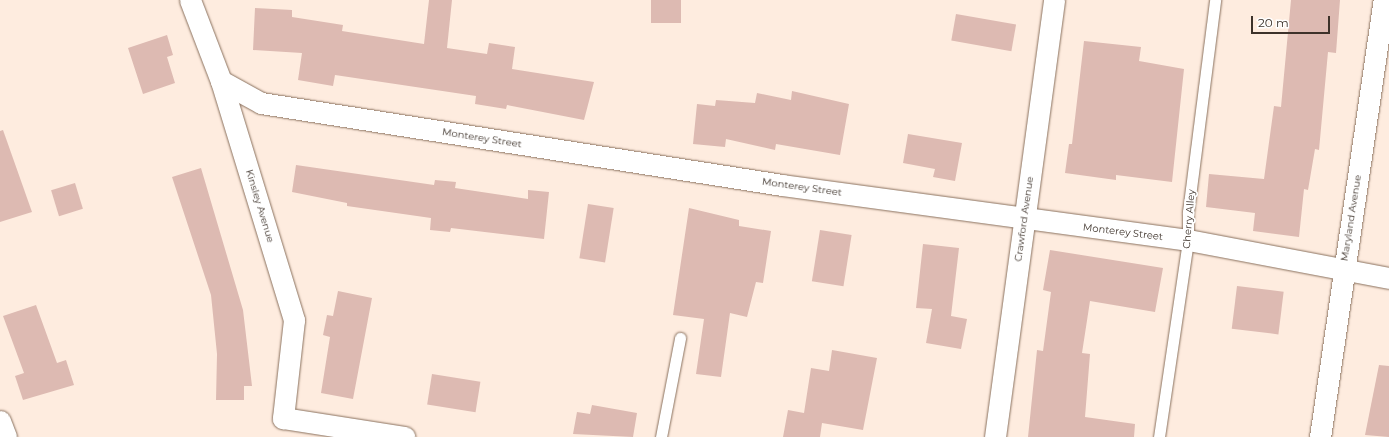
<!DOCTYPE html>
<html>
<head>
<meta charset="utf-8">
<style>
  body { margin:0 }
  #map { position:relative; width:1389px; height:437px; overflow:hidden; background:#feecdf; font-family:Montserrat,sans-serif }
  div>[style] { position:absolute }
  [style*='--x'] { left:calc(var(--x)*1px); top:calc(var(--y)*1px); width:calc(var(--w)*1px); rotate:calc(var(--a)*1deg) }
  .building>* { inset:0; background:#ddbab2; transform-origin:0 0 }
  .roads { filter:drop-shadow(0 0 1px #8a715e) drop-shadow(0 0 1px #8a715e) }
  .lane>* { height:11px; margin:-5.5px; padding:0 5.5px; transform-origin:5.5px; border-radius:5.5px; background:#fff }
  .street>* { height:21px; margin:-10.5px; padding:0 10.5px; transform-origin:10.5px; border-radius:10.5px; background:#fff }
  span { translate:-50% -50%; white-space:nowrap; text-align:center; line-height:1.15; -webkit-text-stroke:3.5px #fff; paint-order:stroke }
  .street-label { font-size:10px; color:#3d322a }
  .scale { position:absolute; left:1251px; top:16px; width:79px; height:18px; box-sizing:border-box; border:2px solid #3d322a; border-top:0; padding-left:5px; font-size:12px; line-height:14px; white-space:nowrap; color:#3d322a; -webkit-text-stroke:3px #fff; paint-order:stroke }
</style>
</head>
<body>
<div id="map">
  <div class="building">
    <div style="clip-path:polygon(429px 0,452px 0,447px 48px,487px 54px,489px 43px,515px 47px,512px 69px,594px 82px,584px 120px,507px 105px,506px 109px,475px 104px,476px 96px,335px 75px,333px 86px,298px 80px,302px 53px,253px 50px,255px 8px,292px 10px,292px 17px,343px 25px,342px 31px,424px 44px)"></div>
    <div style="left:651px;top:0;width:30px;height:23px"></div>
    <div style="clip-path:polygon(1291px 0,1340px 0,1336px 53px,1328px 52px,1319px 150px,1315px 149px,1308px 190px,1304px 189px,1299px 237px,1253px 231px,1255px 213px,1206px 207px,1209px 174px,1264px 179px,1274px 106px,1281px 107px)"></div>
    <div style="left:956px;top:14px;width:61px;height:27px;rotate:10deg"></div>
    <div style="clip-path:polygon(167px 35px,173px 55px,167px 57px,175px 83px,143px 94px,128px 48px)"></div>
    <div style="clip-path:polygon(1084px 41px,1141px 47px,1139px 61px,1184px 69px,1172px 182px,1116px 175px,1116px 180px,1065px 173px,1069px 144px,1072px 144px)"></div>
    <div style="clip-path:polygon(792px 91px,849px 104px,840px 155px,776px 144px,775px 150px,726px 139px,725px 147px,693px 144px,697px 104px,715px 106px,716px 100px,755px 103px,757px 93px,791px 100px)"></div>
    <div style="clip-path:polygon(3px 130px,32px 212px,0 222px,0 131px)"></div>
    <div style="clip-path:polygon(908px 134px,962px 143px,955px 181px,933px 177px,935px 169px,903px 163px)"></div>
    <div style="clip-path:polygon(296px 165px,434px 185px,435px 180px,456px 182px,455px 188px,528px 199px,528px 190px,549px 192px,544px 239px,451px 228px,450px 232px,430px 230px,431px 218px,347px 206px,347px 203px,292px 192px)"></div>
    <div style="clip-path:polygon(201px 168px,243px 310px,252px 386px,244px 386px,244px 400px,216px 400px,217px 354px,211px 295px,172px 177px)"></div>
    <div style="left:75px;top:183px;width:27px;height:25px;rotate:73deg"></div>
    <div style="left:588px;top:204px;width:26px;height:55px;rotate:9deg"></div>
    <div style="clip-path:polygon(689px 208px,739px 220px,739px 226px,771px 231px,763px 283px,756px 282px,747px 317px,730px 313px,721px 377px,696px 374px,704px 319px,673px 315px)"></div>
    <div style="left:820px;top:230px;width:32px;height:52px;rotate:9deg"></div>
    <div style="clip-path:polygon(923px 244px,959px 248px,951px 316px,967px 319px,961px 349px,926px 343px,932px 309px,916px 308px)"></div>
    <div style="clip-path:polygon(1050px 250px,1163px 268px,1155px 312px,1090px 301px,1082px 353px,1090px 354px,1085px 417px,1135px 424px,1134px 437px,1028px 437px,1037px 350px,1043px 351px,1051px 292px,1043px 290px)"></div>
    <div style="left:1237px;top:286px;width:47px;height:43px;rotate:7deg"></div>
    <div style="clip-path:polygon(338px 291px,372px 298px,353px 399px,321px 393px,330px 337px,323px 335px,327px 315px,333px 316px)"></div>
    <div style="clip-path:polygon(36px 305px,57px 363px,66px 360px,74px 385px,23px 400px,15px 376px,24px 373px,3px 316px)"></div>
    <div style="clip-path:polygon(832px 350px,877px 358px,863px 430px,822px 423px,820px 437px,783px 437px,788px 410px,804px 413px,811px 368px,829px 371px)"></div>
    <div style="clip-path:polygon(1379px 365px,1389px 366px,1389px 437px,1365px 435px)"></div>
    <div style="left:432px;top:374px;width:49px;height:31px;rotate:9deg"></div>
    <div style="clip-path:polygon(592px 405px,637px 413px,633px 437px,573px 434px,577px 412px,590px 414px)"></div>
  </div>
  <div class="roads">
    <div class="lane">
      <div style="--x:661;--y:437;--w:101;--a:-79.1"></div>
      <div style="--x:1159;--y:437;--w:199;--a:-81.6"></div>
      <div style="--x:1188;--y:240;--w:28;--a:-90"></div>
      <div style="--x:1188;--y:212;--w:214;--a:-82.7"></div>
    </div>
    <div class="street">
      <div style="--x:190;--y:0;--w:87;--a:69.1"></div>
      <div style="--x:221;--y:81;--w:250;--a:73"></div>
      <div style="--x:294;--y:320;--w:99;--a:96.4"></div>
      <div style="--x:283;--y:418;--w:123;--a:8.9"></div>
      <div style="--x:221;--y:81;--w:46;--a:28.8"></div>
      <div style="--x:261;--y:103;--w:527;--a:8.94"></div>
      <div style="--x:782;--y:185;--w:410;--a:7.7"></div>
      <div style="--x:1188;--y:240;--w:205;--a:10.7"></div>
      <div style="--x:0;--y:421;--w:17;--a:69"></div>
      <div style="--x:995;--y:437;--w:441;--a:-82.3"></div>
      <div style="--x:1320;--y:437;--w:442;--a:-81.7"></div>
    </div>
  </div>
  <div class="street-label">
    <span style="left:482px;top:138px;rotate:9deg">Monterey Street</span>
    <span style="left:802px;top:187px;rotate:8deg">Monterey Street</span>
    <span style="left:260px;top:206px;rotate:73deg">Kinsley Avenue</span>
    <span style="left:1351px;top:218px;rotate:-81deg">Maryland Avenue</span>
    <span style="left:1024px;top:219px;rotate:-82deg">Crawford Avenue</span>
    <span style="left:1189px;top:219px;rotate:-85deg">Cherry Alley</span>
    <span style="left:1123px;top:232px;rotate:7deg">Monterey Street</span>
  </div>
  <div class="scale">20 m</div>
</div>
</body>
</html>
